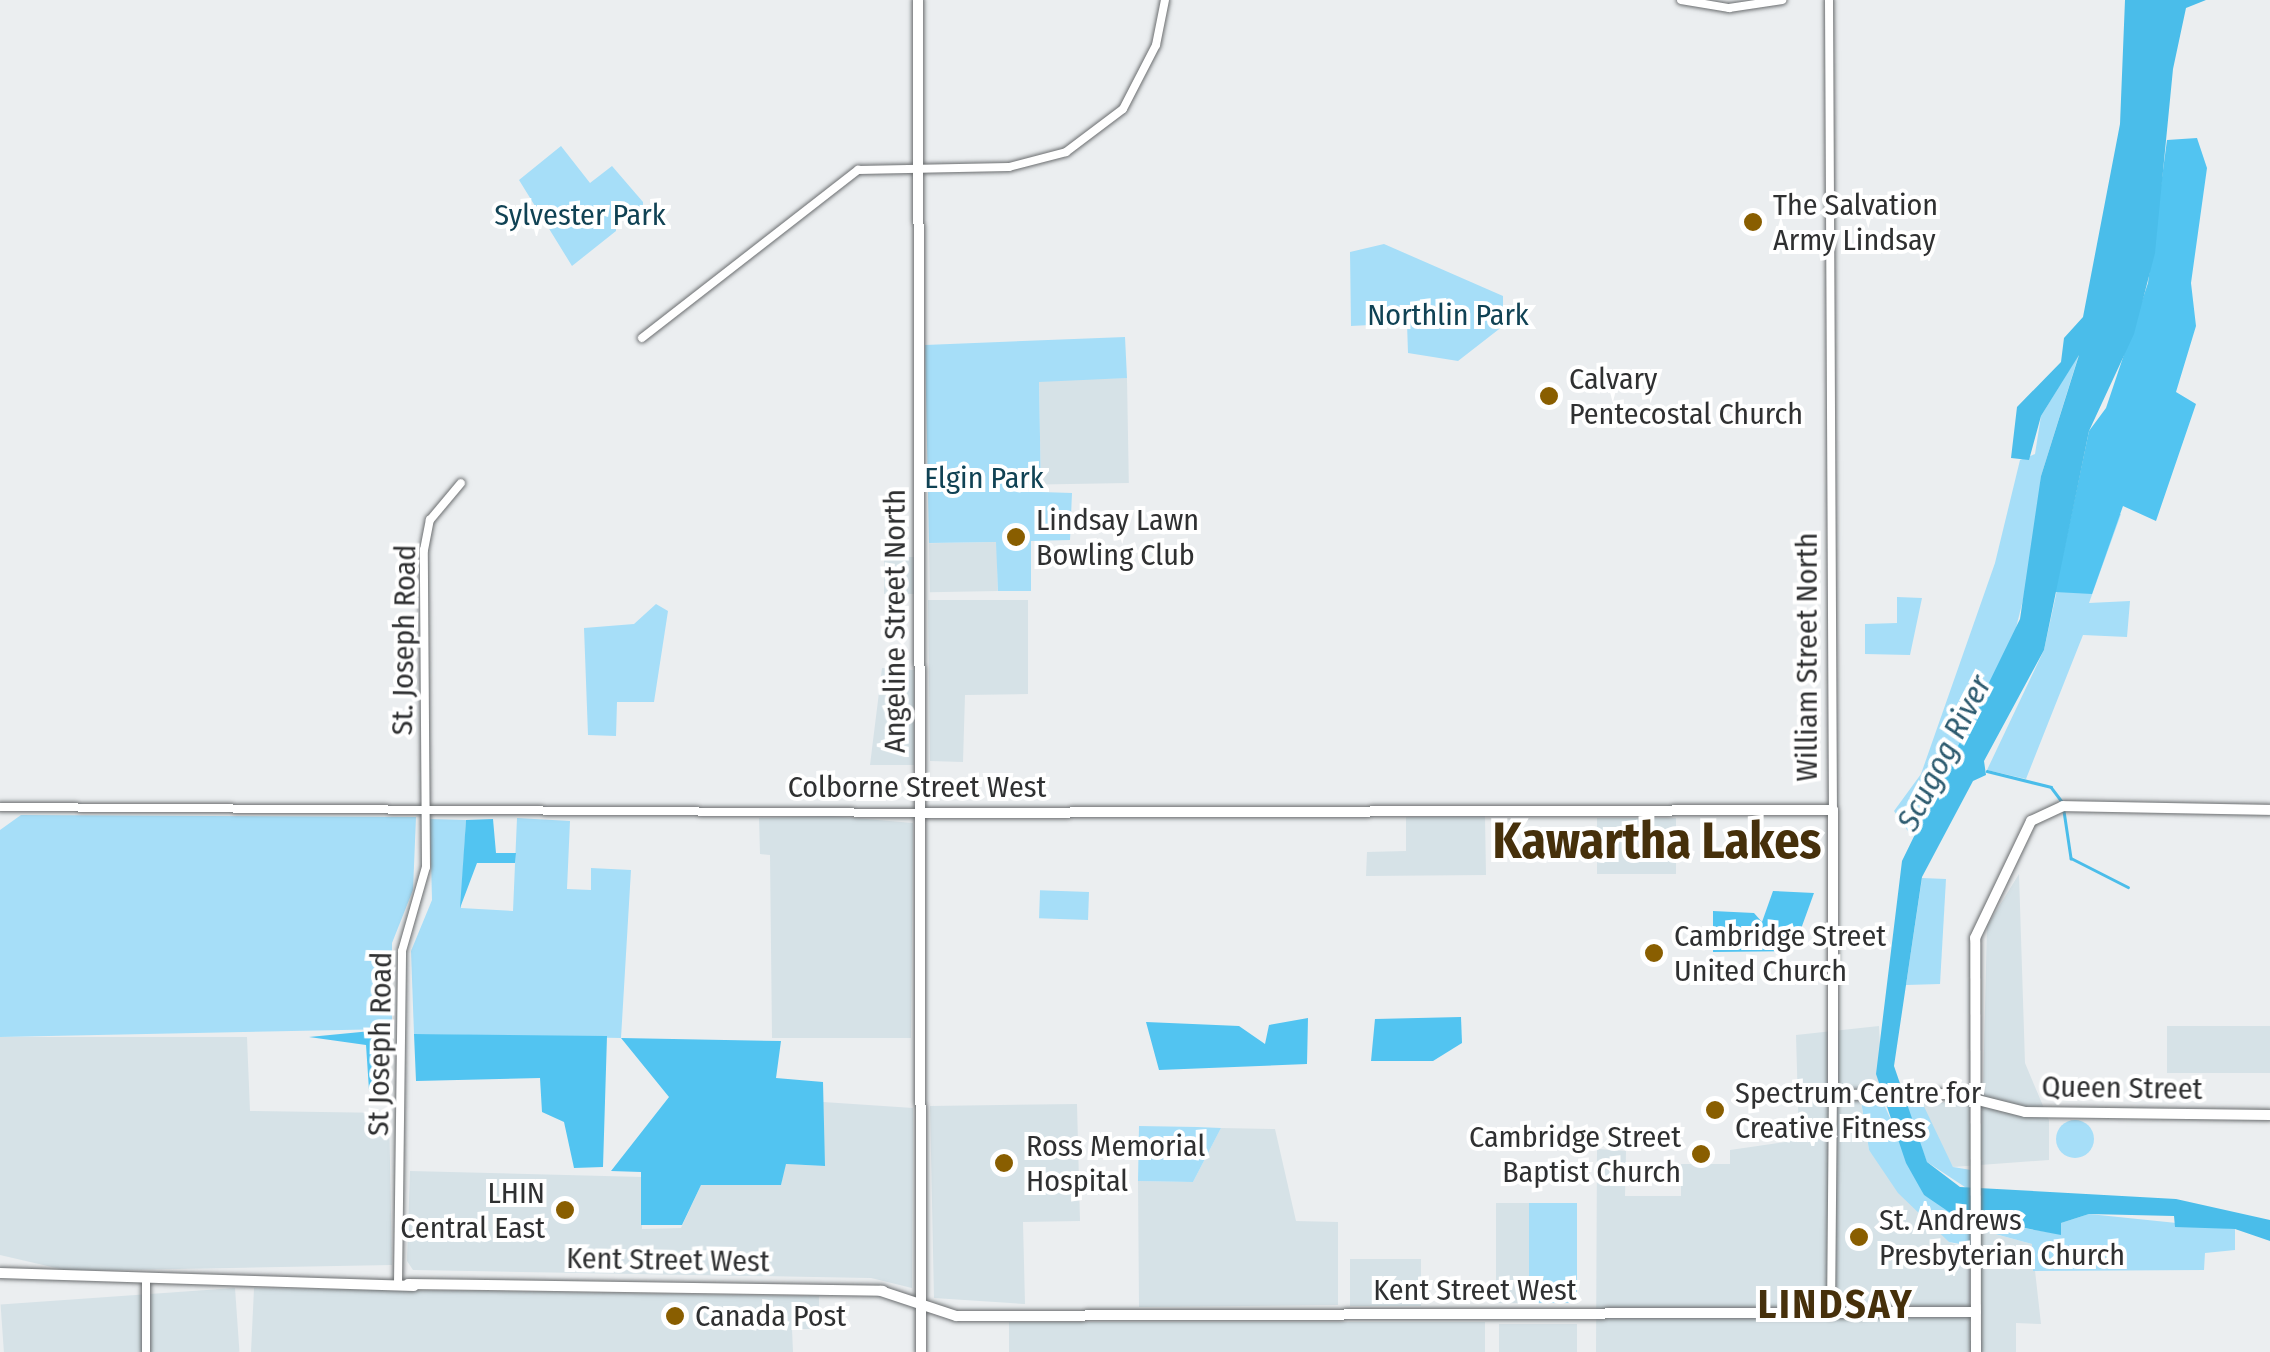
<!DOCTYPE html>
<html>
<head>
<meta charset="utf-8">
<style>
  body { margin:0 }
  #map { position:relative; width:2270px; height:1352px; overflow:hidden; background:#ebeef0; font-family:"Fira Sans Condensed",sans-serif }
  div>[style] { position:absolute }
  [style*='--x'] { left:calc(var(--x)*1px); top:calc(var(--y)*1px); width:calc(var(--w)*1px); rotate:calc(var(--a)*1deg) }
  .built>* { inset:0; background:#d6e2e7; transform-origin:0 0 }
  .green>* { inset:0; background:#a6def8; transform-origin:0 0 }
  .round { border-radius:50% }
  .forest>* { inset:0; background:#52c4f1 }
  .water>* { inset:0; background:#4abdea }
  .stream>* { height:2.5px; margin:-1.25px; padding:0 1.25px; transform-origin:1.25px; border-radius:1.25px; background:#4abdea }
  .roads { filter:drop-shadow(0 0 2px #6a6d6f) drop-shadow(0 0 2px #6a6d6f) }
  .minor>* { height:8px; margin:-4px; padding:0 4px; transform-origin:4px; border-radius:4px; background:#fff }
  .major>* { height:10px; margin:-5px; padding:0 5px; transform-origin:5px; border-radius:5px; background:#fff }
  .dots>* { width:28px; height:28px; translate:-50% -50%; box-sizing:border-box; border:5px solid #fff; border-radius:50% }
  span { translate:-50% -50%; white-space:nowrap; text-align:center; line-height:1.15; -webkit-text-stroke:8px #fff; paint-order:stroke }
  .poi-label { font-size:30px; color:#2f3031 }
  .left { translate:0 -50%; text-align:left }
  .right { translate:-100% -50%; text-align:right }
  .park-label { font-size:30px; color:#104254 }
  .street-label { font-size:30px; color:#2f3031 }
  .water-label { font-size:32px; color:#2d5b6f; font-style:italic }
  .district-label { font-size:40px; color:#46300b; font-weight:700; letter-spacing:2.5px }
  .town-label { font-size:50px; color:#46300b; font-weight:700 }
</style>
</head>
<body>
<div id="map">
  <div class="built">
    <div style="left:1127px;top:378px;width:105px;height:88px;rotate:89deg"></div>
    <div style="left:997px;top:542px;width:49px;height:68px;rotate:89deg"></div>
    <div style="left:884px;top:557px;width:31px;height:37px"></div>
    <div style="clip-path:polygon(928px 600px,1028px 600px,1028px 694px,965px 695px,963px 762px,930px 761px)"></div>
    <div style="clip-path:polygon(882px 668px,914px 670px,914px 765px,870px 765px)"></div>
    <div style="clip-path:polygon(831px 816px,913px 823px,911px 1038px,772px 1038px,770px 855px,760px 854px,759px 818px)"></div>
    <div style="clip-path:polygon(1485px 816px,1486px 875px,1366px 876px,1367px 852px,1406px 851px,1406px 817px)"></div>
    <div style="left:1597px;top:818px;width:79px;height:56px"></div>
    <div style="clip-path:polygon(2019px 874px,2025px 1063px,2049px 1120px,2049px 1160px,1953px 1167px,1919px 1102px,1962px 1103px,1983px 1090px,1987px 926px)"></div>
    <div style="clip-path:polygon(1879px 1026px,1883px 1102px,1861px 1102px,1869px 1150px,1949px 1242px,1970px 1250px,1984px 1231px,2032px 1244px,2041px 1324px,2016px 1323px,2016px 1352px,1596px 1352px,1597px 1149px,1626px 1151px,1625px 1196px,1681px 1196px,1681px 1164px,1730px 1164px,1730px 1150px,1799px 1140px,1796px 1035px)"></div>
    <div style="left:2270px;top:1026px;width:47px;height:103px;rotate:90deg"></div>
    <div style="clip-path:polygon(0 1037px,247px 1037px,250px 1111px,389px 1113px,392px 1265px,69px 1271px,0 1255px)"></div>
    <div style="clip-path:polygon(823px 1102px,913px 1108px,912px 1288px,871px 1278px,413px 1270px,407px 1261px,410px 1171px,643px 1177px,642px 1229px,681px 1228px,701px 1185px,781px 1185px,785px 1164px,824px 1166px)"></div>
    <div style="clip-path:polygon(1077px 1104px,1080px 1221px,1023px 1222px,1025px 1304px,934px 1298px,930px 1106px)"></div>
    <div style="clip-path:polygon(1221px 1128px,1275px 1129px,1296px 1221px,1338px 1222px,1338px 1305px,1139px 1307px,1138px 1181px,1193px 1182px)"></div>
    <div style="left:1529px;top:1203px;width:100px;height:33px;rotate:90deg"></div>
    <div style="left:1350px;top:1259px;width:71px;height:47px"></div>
    <div style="left:235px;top:1288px;width:64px;height:235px;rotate:86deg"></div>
    <div style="clip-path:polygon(254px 1288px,819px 1296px,819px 1329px,792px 1329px,793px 1352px,251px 1352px)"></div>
    <div style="left:1485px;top:1322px;width:30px;height:476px;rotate:90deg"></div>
    <div style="left:1499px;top:1324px;width:78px;height:28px"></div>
  </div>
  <div class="green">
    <div style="clip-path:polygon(561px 146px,590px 183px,612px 166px,643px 202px,643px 214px,616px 212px,616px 231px,572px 266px,519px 180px)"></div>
    <div style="clip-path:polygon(1384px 244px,1503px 296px,1503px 326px,1458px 361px,1408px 353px,1407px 323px,1351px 326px,1350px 252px)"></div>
    <div style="clip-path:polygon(1125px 337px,1127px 378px,1039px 382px,1041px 492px,1072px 493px,1070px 540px,1031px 541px,1031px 591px,998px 591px,996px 542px,929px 543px,925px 345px)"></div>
    <div style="clip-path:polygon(2079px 354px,2041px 476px,2037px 544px,2008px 660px,1912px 837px,1894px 811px,1921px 774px,1995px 563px,2020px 460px,2035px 454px,2041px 416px)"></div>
    <div style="clip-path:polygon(2121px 514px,2089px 603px,2130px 601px,2127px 637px,2083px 635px,2026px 779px,1987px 770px,2044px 650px,2073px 516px)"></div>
    <div style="clip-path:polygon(1897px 597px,1922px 598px,1910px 655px,1865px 654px,1865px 624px,1897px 623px)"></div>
    <div style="clip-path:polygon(656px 604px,668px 611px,654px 702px,617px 702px,616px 736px,588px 735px,584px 628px,634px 624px)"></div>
    <div style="clip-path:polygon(21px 815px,416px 817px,413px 890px,392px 943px,392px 1029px,0 1037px,0 830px)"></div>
    <div style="clip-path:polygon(517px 818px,570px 821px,567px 889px,591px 890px,591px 868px,631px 870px,621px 1038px,414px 1034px,411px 951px,432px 900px,430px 819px,466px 820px,461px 908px,513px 911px)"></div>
    <div style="clip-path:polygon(1922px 878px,1946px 879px,1940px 984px,1906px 985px)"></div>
    <div style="left:1089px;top:892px;width:28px;height:49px;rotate:92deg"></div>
    <div style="clip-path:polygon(1900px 1094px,1918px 1094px,1953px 1167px,1971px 1170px,1971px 1191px,1927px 1162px)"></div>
    <div style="clip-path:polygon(1861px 1101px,1883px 1102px,1924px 1195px,1972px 1219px,1977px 1247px,1949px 1242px,1898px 1193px,1869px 1150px)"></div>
    <div class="round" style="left:2056px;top:1120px;width:38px;height:38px"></div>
    <div style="clip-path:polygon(1139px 1126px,1197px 1127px,1221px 1128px,1193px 1182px,1138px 1181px)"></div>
    <div style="left:1529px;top:1203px;width:48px;height:100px"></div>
    <div style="clip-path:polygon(2089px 1214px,2235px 1229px,2235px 1250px,2205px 1253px,2204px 1270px,2033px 1271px,2032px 1244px,1977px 1229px,1977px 1221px,2061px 1234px,2061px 1223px)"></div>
  </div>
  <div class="forest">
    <div style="clip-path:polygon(2197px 138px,2207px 168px,2191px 283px,2196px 326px,2176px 392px,2196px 404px,2156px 521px,2123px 506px,2092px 594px,2055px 592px,2089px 431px,2106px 408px,2148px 283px,2167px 140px)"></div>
    <div style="clip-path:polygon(493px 819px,496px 853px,516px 853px,515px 863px,477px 863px,460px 908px,466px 820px)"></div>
    <div style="clip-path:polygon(1773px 891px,1814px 893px,1793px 951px,1713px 952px,1713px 911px,1754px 913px,1762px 922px)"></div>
    <div style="clip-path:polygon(1461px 1017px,1462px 1043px,1433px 1061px,1371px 1061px,1375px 1019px)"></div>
    <div style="clip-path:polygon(1308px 1018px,1307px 1064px,1159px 1070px,1146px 1022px,1239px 1026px,1265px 1044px,1269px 1025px)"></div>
    <div style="clip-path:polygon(392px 1029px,385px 1087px,369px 1090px,366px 1045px,309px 1037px)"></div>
    <div style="clip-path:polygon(414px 1034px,607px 1036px,603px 1167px,574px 1168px,564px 1122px,542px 1112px,540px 1078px,416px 1081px)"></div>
    <div style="clip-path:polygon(621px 1038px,781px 1041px,776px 1078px,823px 1082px,825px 1166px,786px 1164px,781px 1185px,701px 1185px,682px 1225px,641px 1225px,641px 1172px,611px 1171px,669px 1097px)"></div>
  </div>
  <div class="water">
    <div style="clip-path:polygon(2125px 0,2206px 0,2186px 8px,2173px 69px,2155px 253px,2134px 334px,2089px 431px,2044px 650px,1984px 761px,1986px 775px,1973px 781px,1922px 877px,1894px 1066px,1927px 1162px,1960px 1187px,2176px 1199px,2270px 1220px,2270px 1241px,2235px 1229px,2175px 1227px,2174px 1216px,2089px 1214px,2061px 1223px,2061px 1235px,1952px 1214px,1924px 1195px,1906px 1163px,1876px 1074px,1902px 861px,2020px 619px,2041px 476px,2079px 355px,2041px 416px,2029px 460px,2011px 458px,2017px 407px,2061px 362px,2064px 338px,2083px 317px,2120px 124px)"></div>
  </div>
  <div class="stream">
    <div style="--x:1987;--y:771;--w:66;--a:14"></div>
    <div style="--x:2051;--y:787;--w:20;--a:53"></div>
    <div style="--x:2064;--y:811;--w:48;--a:81.5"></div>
    <div style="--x:2071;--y:858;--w:64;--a:27"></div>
  </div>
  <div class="roads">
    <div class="minor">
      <div style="--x:1681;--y:0;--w:49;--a:9.5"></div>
      <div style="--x:1729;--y:8;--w:54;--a:-8.6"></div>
      <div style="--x:1829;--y:0;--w:810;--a:89.72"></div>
      <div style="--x:642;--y:338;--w:274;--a:-37.9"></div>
      <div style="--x:858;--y:170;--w:151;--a:-1.1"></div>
      <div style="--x:1009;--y:167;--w:59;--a:-14.7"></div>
      <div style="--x:1066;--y:152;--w:71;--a:-37"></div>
      <div style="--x:1123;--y:109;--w:72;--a:-62.7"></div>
      <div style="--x:1156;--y:45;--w:46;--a:-78.7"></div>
      <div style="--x:0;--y:807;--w:920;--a:0.37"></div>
      <div style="--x:146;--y:1282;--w:70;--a:90"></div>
      <div style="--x:398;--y:1284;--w:333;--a:-89.3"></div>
      <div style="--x:402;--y:951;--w:87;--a:-74.1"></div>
      <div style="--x:426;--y:867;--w:317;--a:-90.4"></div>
      <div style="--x:424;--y:550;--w:31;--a:-79"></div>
      <div style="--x:430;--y:520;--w:48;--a:-50"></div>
      <div style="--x:1831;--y:1315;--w:220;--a:-89.5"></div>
    </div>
    <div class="major">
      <div style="--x:918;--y:0;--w:1352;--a:89.87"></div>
      <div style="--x:920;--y:813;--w:913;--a:-0.19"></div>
      <div style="--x:1833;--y:810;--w:285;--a:90"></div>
      <div style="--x:1833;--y:1095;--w:121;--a:-0.5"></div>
      <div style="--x:1954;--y:1094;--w:73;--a:14.2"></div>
      <div style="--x:2025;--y:1112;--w:245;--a:0.7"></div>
      <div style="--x:0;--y:1273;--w:414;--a:1.8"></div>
      <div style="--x:408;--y:1284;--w:475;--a:0.8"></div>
      <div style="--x:881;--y:1291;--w:79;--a:18.4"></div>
      <div style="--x:956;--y:1316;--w:1020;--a:-0.22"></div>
      <div style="--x:1976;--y:1352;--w:414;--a:-90.1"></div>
      <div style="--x:1975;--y:938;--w:130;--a:-64.4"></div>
      <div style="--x:2031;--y:821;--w:35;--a:-25"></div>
      <div style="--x:2063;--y:806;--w:207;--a:1.1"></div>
    </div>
  </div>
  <div class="dots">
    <div style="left:1753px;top:222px;background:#895e00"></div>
    <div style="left:1549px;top:396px;background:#895e00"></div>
    <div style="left:1016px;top:537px;background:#895e00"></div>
    <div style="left:1654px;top:953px;background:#895e00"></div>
    <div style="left:1715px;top:1110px;background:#895e00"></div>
    <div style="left:1701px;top:1154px;background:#895e00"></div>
    <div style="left:1004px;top:1163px;background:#895e00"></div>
    <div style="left:565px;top:1210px;background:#895e00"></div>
    <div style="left:1859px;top:1237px;background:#895e00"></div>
    <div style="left:675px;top:1316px;background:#895e00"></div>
  </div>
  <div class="poi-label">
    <span class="left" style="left:1773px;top:222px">The Salvation<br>Army Lindsay</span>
    <span class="left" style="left:1569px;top:396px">Calvary<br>Pentecostal Church</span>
    <span class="left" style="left:1036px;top:537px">Lindsay Lawn<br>Bowling Club</span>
    <span class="left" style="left:1674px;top:953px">Cambridge Street<br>United Church</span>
    <span class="left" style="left:1735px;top:1110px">Spectrum Centre for<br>Creative Fitness</span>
    <span class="right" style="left:1681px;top:1154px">Cambridge Street<br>Baptist Church</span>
    <span class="left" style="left:1026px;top:1163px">Ross Memorial<br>Hospital</span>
    <span class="right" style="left:545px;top:1210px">LHIN<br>Central East</span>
    <span class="left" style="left:1879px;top:1237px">St. Andrews<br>Presbyterian Church</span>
    <span class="left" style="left:695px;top:1316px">Canada Post</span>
  </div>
  <div class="park-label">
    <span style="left:580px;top:215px">Sylvester Park</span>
    <span style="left:1448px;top:315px">Northlin Park</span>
    <span style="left:984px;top:478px">Elgin Park</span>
  </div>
  <div class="street-label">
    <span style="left:895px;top:621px;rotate:-90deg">Angeline Street North</span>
    <span style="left:404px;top:640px;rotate:-89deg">St. Joseph Road</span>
    <span style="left:1807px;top:657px;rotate:-90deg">William Street North</span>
    <span style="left:917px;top:787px">Colborne Street West</span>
    <span style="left:380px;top:1044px;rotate:-89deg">St Joseph Road</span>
    <span style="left:2122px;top:1088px;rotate:1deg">Queen Street</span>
    <span style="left:668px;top:1260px;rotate:1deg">Kent Street West</span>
    <span style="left:1475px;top:1290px">Kent Street West</span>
  </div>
  <div class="water-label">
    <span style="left:1944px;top:753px;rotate:-63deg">Scugog River</span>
  </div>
  <div class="district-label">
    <span style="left:1836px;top:1305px">LINDSAY</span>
  </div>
  <div class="town-label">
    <span style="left:1657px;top:842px">Kawartha Lakes</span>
  </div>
</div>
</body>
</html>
